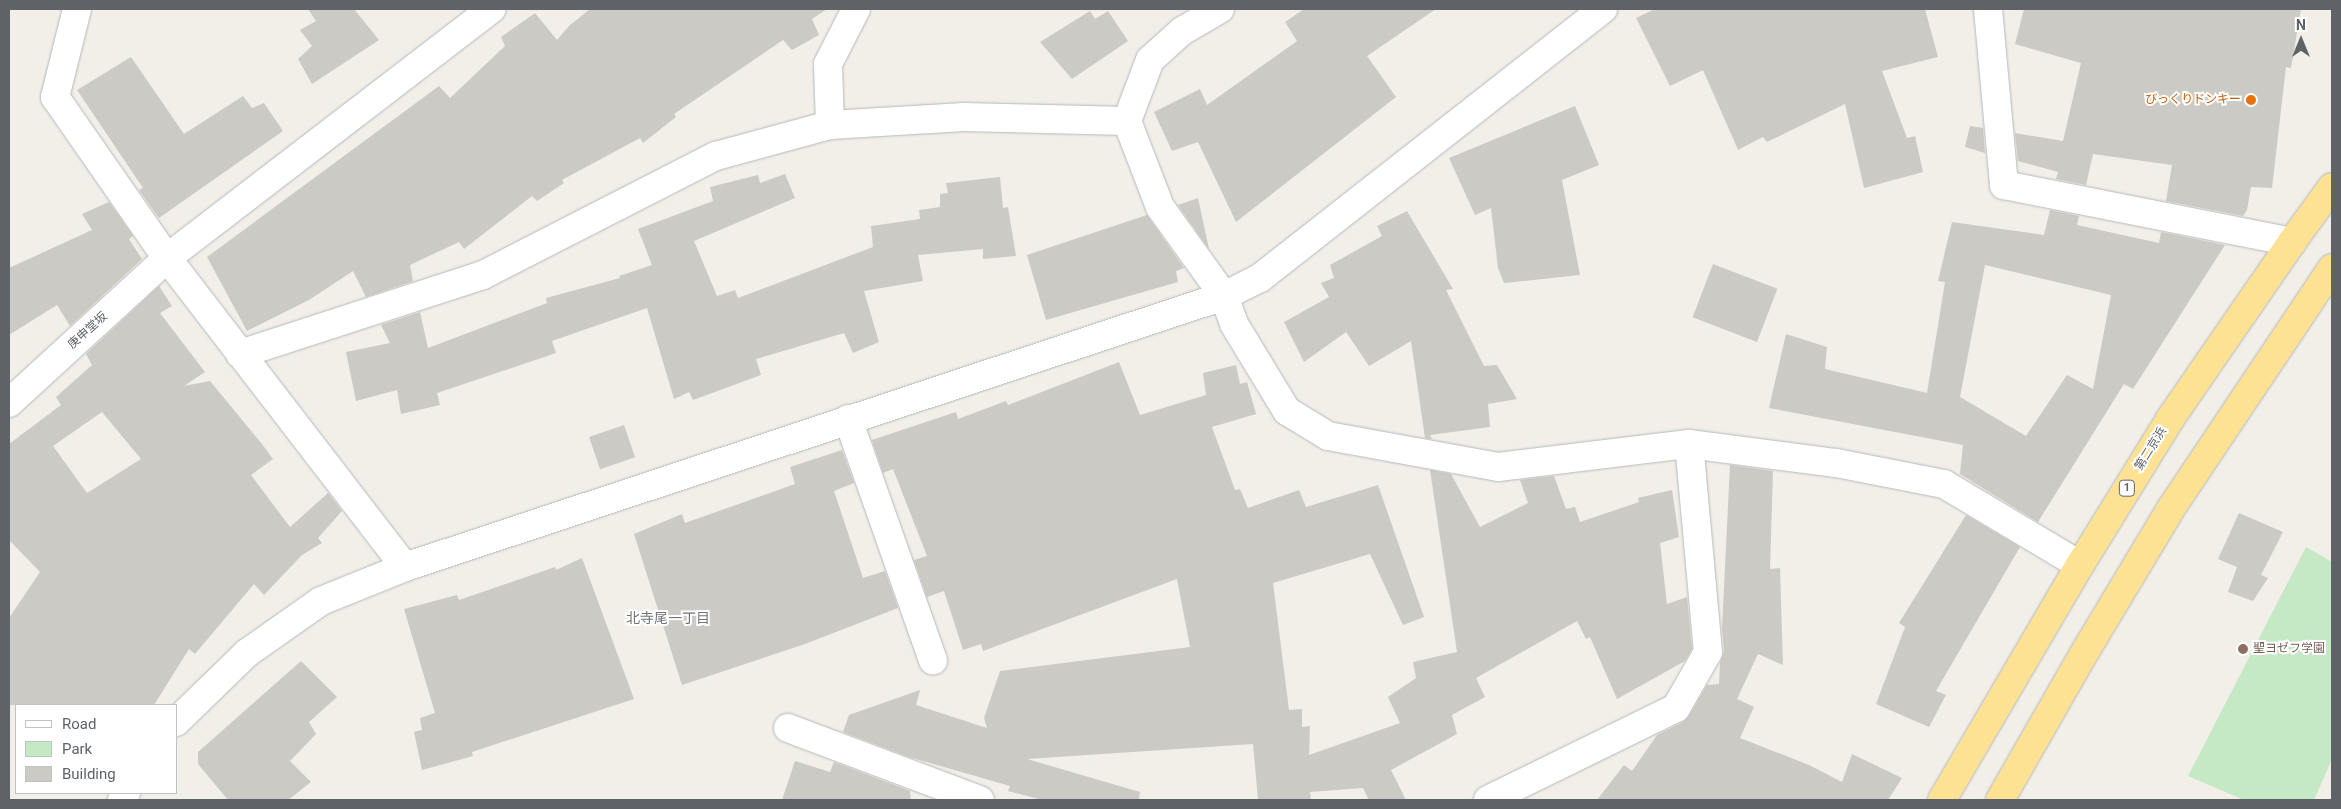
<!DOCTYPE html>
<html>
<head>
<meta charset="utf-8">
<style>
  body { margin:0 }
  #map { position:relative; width:2341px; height:809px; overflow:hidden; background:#f1efe8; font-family:Roboto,"Noto Sans JP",sans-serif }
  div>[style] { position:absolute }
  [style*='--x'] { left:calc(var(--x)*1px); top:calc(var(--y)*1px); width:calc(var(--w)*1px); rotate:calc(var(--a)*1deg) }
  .green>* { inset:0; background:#c5e8c5 }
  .building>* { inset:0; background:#cccac5; transform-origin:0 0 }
  .roads { filter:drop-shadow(0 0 1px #b5b8bc) drop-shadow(0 0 1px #b5b8bc) }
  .street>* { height:28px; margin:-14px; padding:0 14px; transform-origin:14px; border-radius:14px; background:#fff }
  .secondary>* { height:28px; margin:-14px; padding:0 14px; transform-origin:14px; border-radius:14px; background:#fff }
  .highway>* { height:28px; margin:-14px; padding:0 14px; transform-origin:14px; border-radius:14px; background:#fde293 }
  .dots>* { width:14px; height:14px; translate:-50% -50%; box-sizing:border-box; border:2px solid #fff; border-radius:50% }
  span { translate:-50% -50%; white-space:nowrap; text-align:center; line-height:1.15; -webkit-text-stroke:4px #fff; paint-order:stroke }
  .shield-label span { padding:1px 4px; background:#fff; border:1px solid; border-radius:4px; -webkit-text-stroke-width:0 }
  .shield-label { font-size:11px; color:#5f6368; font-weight:700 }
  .food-label { font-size:12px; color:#c56008 }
  .right { translate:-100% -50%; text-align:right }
  .street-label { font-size:12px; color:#5f6368 }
  .education-label { font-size:12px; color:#785e54 }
  .left { translate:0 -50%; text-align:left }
  .neighbourhood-label { font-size:14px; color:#70757a }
  .frame { position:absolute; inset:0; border:10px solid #5f6368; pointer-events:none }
  .legend { position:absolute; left:15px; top:704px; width:162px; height:90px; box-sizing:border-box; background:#fff; border:1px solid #bfc1c3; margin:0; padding:6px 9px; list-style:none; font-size:15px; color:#5f6368 }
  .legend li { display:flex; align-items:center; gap:10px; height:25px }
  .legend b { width:25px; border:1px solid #bfc1c3 }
  .north { position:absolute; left:2276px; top:15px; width:50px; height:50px; -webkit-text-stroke:4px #fff; paint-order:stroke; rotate:0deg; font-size:14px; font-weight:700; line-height:20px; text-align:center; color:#5f6368 }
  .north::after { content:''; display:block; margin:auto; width:18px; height:22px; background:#5f6368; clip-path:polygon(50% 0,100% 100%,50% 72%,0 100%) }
</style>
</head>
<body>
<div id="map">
  <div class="green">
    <div style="clip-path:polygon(2306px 547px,2332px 562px,2332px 759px,2314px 800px,2244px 800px,2188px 776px)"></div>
  </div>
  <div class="building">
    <div style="clip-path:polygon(308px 9px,354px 9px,379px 40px,312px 84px,298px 59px,312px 46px,300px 30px,316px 21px)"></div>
    <div style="clip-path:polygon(590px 9px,827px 9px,812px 19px,819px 35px,792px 50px,783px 40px,674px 114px,676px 117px,643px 143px,640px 138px,562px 180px,564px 183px,537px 201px,532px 196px,464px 249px,459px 242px,410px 265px,413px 281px,366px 297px,353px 271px,309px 300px,247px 331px,207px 257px,439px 86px,450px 98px,505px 46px,501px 37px,535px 13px,557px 40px,569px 26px)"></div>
    <div style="clip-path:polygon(1304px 9px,1436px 9px,1367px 56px,1396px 97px,1236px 222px,1198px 142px,1172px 151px,1154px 112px,1200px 89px,1207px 105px,1297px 41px,1285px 22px)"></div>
    <div style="clip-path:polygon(1655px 9px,1925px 9px,1938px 57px,1882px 71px,1907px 138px,1915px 136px,1923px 172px,1864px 188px,1845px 104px,1767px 142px,1763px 137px,1738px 150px,1703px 70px,1670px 86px,1636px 18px)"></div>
    <div style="clip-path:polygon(2024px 9px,2301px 9px,2291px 68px,2286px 67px,2272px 188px,2251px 187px,2247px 210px,2243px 216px,2166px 201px,2172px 165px,2093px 154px,2086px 185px,2056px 179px,2058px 172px,2018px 161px,2015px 133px,2063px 141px,2081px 63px,2015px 44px)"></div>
    <div style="clip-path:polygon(1090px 11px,1095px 19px,1108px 11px,1128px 41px,1072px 79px,1040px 42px)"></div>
    <div style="clip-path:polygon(131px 57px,184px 134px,243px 96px,252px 108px,264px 103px,283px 131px,159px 218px,139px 190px,143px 188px,77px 90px)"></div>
    <div style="clip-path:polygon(1575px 106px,1599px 165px,1562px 180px,1580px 275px,1504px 283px,1498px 268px,1491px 208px,1475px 215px,1449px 158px)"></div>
    <div style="clip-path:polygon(1970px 126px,1983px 128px,1985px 153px,1965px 147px)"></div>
    <div style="clip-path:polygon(785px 174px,795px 198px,694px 241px,717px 296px,735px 290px,738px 298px,873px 247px,871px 226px,920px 219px,919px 210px,940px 207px,940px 194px,948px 193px,946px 183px,1000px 177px,1003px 208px,1008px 207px,1016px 256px,983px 259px,983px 249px,918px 255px,923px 281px,864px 291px,879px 342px,853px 353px,844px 333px,756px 359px,761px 375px,693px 400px,689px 392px,674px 399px,647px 308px,552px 341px,556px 353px,437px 393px,440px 405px,401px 414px,397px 390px,356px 401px,346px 352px,390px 343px,381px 325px,420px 312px,428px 348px,547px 303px,546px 298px,620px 278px,619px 276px,652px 265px,638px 229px,713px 201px,710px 187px,758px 175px,760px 183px)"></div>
    <div style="clip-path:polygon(1198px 198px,1209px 249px,1178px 205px)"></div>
    <div style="clip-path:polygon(109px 202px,133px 236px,129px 239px,142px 259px,70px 326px,57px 305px,9px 335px,9px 268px,92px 230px,82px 214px)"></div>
    <div style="clip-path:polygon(evenodd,2050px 210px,2079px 216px,2077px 225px,2159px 243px,2161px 232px,2225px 245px,2133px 389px,2124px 384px,2038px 522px,1960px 474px,1963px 445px,1769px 408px,1786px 334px,1827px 347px,1825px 369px,1927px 393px,1945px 282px,1938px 281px,1952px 222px,2044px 235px,2050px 210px,1985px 265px,2111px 295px,2093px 389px,2067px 375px,2026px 436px,1960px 397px,1985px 265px)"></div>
    <div style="clip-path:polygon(1407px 211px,1453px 289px,1446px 290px,1484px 366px,1497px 365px,1517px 399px,1488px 404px,1490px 427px,1430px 435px,1432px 439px,1425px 438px,1411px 341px,1369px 366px,1346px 332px,1304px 362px,1284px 322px,1329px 297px,1321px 283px,1334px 278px,1330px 265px,1382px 236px,1377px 226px)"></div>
    <div style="clip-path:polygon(1147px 215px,1184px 268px,1176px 271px,1178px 282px,1046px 320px,1027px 255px)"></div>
    <div style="left:1713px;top:264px;width:69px;height:57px;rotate:21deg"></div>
    <div style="clip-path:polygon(evenodd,159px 286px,172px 306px,160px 313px,205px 372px,184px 386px,210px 381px,262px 444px,273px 459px,251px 475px,290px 527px,328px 493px,342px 511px,318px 538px,322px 543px,302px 555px,264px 595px,254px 584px,195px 654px,189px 649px,154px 705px,9px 705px,9px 618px,40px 572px,9px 540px,9px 444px,61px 405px,56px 397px,92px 365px,86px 354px,159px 286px,102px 412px,141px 459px,87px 493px,53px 446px,102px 412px)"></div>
    <div style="clip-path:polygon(1119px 362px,1140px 415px,1206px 395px,1203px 373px,1236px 365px,1240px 384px,1247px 382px,1256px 414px,1212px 427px,1235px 490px,1240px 489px,1248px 508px,1299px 490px,1306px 507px,1378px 485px,1424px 617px,1403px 625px,1370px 554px,1273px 583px,1289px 710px,1302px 709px,1302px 727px,1310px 726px,1309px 755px,1400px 723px,1388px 697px,1416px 678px,1413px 662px,1457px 652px,1430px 470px,1451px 474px,1480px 527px,1528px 503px,1520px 480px,1554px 476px,1566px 509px,1575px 507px,1580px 522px,1639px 502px,1638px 498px,1672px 490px,1679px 537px,1660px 543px,1667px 604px,1687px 597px,1692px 649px,1685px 661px,1617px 699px,1590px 637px,1586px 639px,1577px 621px,1476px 678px,1485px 697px,1452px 715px,1457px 734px,1391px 770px,1406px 800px,1369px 800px,1363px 788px,1310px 792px,1311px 800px,1258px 800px,1253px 744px,1027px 759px,1140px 792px,1139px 800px,1042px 800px,1008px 791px,1010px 786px,909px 757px,843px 732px,849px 715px,920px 690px,916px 705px,987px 728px,984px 718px,1000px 671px,1190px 647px,1177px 579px,983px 651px,981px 644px,963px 650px,944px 591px,927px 597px,914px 560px,927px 556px,893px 469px,883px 473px,872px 440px,956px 412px,958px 419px,1006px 401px,1008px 405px)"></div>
    <div style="left:624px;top:425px;width:34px;height:37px;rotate:71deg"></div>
    <div style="clip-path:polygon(842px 450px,854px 483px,834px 491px,863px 578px,885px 571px,898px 608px,805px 644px,682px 685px,634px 534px,682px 514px,685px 523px,795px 484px,790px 467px)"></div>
    <div style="clip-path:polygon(1730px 465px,1773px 471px,1770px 569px,1780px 568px,1783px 665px,1758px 654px,1737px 699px,1754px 707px,1740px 738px,1809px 765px,1842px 782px,1852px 754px,1902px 778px,1888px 800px,1597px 800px,1624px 765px,1632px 771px,1657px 735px,1683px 722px,1689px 716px,1707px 685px,1719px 684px,1720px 663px,1724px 651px,1722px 628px)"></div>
    <div style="clip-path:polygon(2239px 513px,2283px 532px,2261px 575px,2268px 578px,2253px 601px,2228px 592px,2237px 567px,2218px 559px)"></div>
    <div style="clip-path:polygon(1966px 515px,2020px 547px,1936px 691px,1946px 695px,1929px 727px,1876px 704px,1905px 627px,1899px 623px)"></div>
    <div style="clip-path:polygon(582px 558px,634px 699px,472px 752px,473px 756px,422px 770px,414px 732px,422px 730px,420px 718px,435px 713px,404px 609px,457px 595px,459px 600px,555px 567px,556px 570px)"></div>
    <div style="clip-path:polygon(301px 661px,337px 697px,309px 722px,316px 734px,290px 761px,311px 782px,288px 800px,228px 800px,198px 764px,198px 752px)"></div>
    <div style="clip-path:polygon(795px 761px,830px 772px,834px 762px,910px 791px,911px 800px,782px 800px)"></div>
  </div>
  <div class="roads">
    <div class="street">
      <div style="--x:77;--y:9;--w:91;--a:104"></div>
      <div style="--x:55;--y:97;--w:196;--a:55.2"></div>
      <div style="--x:167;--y:258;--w:390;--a:52.4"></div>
      <div style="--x:1220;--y:9;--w:44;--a:149.9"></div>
      <div style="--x:1182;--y:31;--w:43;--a:137.8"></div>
      <div style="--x:1150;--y:60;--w:65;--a:110.7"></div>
      <div style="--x:1127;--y:121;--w:92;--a:69"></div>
      <div style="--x:1160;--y:207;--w:110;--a:54.3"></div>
      <div style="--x:1224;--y:296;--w:30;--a:70"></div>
      <div style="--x:1234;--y:324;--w:102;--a:58.7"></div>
      <div style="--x:1287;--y:411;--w:48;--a:31.4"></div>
      <div style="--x:1328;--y:436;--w:173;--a:10.3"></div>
      <div style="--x:1498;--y:467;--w:192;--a:-6.9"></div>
      <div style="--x:1689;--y:444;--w:148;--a:7.4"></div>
      <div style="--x:1836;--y:463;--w:110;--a:11"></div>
      <div style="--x:1944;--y:484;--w:158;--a:30.8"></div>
      <div style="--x:1988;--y:9;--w:177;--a:84.8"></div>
      <div style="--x:2004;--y:185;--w:294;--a:11.2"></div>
      <div style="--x:830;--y:125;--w:61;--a:-91.9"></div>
      <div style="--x:828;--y:64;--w:62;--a:-63"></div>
      <div style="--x:240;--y:354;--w:256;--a:-18"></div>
      <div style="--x:483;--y:275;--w:262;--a:-27.1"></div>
      <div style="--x:716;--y:156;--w:118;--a:-15.2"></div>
      <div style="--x:830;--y:125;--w:134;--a:-3.4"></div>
      <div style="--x:964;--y:117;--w:163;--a:1.4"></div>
      <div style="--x:9;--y:403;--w:214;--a:-42.5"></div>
      <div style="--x:167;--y:258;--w:409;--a:-37.5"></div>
      <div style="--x:848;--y:419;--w:256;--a:70.6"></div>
      <div style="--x:788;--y:728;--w:205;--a:20.6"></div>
      <div style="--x:1488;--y:800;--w:209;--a:-26.1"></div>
      <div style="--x:1676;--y:708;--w:64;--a:-60.3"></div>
      <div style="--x:1708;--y:652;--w:209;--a:-95.2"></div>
    </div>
    <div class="secondary">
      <div style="--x:176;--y:722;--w:99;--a:-44.2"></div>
      <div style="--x:247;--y:653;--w:90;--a:-35.1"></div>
      <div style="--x:321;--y:601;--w:91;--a:-22"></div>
      <div style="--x:405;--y:567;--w:863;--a:-18.31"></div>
      <div style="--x:1224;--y:296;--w:40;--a:-26.6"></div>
      <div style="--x:1260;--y:278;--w:436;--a:-38.1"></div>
      <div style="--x:122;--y:800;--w:8;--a:-60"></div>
    </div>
    <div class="highway">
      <div style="--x:1942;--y:800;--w:273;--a:-59.6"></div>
      <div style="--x:2080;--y:565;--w:172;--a:-58.3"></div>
      <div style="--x:2170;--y:419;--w:215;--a:-55.4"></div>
      <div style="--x:2292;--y:242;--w:68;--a:-54"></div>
      <div style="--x:2000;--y:800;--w:173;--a:-60.2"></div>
      <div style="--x:2086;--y:650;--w:163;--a:-59"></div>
      <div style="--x:2170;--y:510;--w:291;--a:-56.2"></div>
    </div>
  </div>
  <div class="dots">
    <div style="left:2251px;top:100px;background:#e8710a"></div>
    <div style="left:2243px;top:649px;background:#8d6e63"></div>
  </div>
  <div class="shield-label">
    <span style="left:2127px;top:488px">1</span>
  </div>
  <div class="food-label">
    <span class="right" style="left:2241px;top:100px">びっくりドンキー</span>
  </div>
  <div class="street-label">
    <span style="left:88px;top:331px;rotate:-42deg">庚申堂坂</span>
    <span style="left:2151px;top:449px;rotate:-58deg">第二京浜</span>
  </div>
  <div class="education-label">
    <span class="left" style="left:2253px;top:649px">聖ヨゼフ学園</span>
  </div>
  <div class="neighbourhood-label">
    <span style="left:668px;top:618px">北寺尾一丁目</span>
  </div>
  <div class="frame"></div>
  <ul class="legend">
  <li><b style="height:6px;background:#fff"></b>Road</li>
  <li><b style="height:14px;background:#c5e8c5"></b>Park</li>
  <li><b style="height:14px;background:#cccac5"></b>Building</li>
  </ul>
  <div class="north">N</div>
</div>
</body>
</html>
